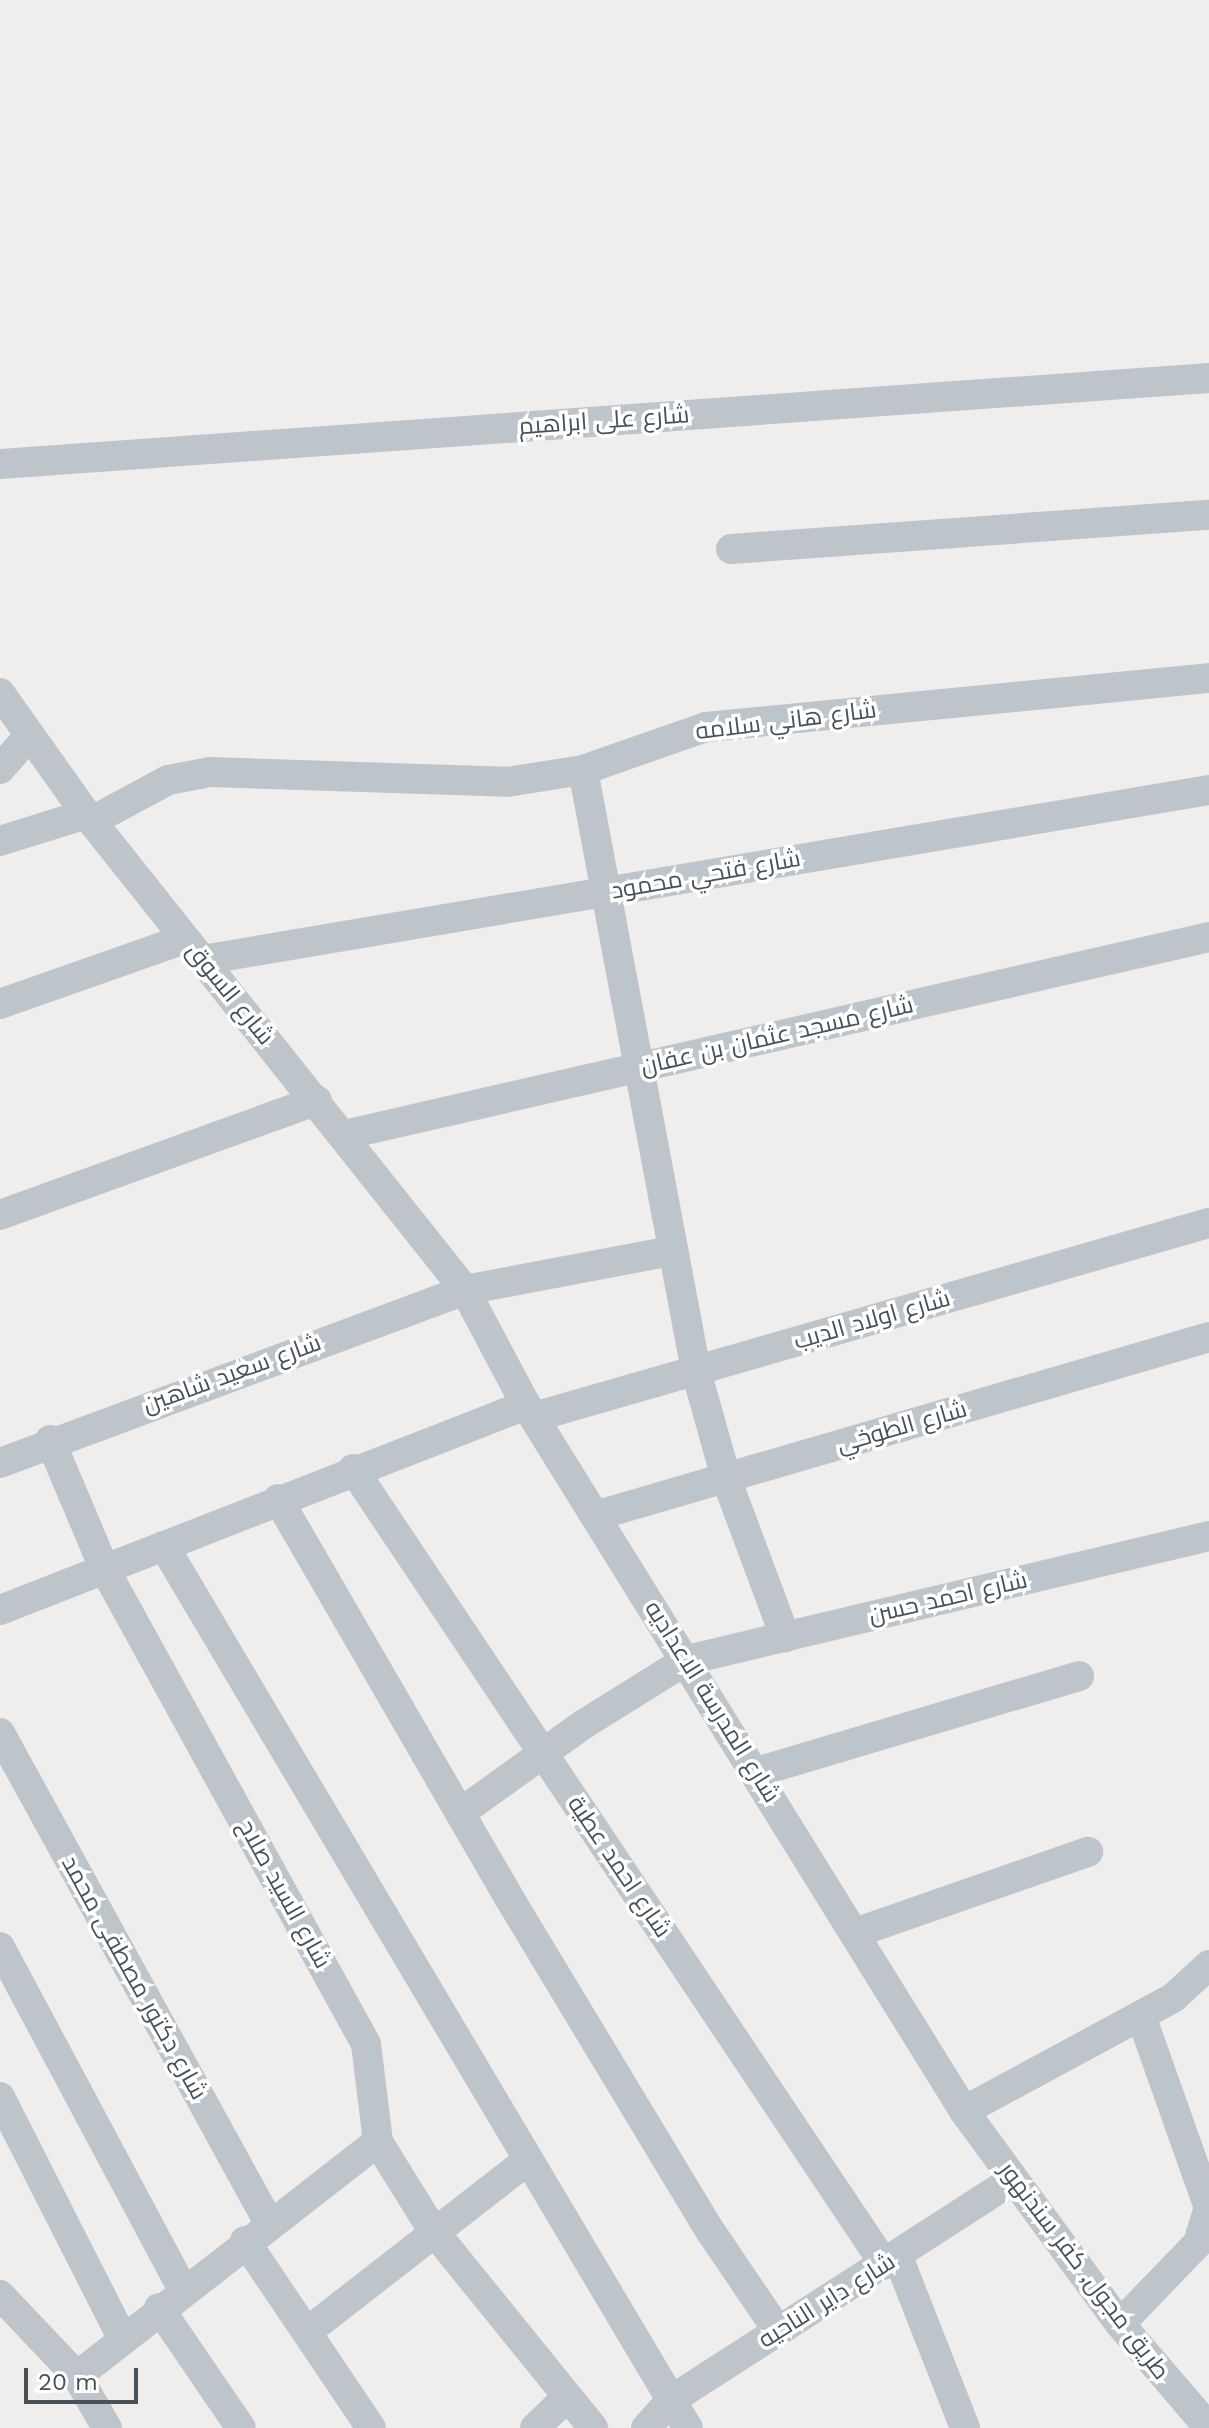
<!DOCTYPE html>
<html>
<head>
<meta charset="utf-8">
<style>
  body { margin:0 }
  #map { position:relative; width:1209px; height:2428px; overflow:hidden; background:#f0eded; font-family:"Work Sans",Cairo,sans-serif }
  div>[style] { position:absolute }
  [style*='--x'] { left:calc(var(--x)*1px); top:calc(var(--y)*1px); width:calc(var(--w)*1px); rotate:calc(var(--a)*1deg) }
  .street>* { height:30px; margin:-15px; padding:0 15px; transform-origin:15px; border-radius:15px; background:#bdc5cb }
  span { translate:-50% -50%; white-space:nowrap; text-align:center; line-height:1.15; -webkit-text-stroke:7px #fff; paint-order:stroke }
  .street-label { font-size:24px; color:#475159 }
  .scale { position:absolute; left:24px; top:2368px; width:114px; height:36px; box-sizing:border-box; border:4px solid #475159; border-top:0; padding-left:10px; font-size:24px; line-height:28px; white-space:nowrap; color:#475159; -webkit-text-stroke:6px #fff; paint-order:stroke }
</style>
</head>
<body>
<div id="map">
  <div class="street">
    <div style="--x:0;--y:464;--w:1212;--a:-4.07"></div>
    <div style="--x:731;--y:549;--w:479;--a:-4.1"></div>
    <div style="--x:0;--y:693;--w:148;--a:54.6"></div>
    <div style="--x:86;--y:814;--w:608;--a:51.47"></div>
    <div style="--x:465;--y:1290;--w:130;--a:62.1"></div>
    <div style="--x:526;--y:1405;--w:831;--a:58.18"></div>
    <div style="--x:964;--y:2111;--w:264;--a:53.8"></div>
    <div style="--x:1120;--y:2324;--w:137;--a:49.4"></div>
    <div style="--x:0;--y:769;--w:44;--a:-48.7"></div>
    <div style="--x:583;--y:770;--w:612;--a:79.35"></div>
    <div style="--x:696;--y:1371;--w:111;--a:74.3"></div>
    <div style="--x:726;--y:1478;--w:170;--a:69.6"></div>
    <div style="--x:92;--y:821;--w:86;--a:-28.3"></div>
    <div style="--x:168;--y:780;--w:43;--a:-10.8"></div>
    <div style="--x:210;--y:772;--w:297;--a:1.9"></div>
    <div style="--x:507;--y:782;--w:77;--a:-9"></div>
    <div style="--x:583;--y:770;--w:130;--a:-19.3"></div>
    <div style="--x:706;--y:727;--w:505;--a:-5.56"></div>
    <div style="--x:0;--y:841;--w:90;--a:-17.4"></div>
    <div style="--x:202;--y:960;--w:1021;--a:-9.58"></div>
    <div style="--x:0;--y:1004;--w:196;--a:-19.4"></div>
    <div style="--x:344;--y:1135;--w:887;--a:-12.89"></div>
    <div style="--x:0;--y:1215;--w:337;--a:-19.9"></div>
    <div style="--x:526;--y:1405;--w:388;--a:158.7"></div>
    <div style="--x:164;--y:1546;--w:1026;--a:59.29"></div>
    <div style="--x:534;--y:1417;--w:702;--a:-16.04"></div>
    <div style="--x:50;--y:1440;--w:139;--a:67.1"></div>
    <div style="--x:104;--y:1568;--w:543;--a:61.17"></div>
    <div style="--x:366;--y:2044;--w:99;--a:83"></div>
    <div style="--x:378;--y:2142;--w:102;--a:58.2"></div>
    <div style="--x:432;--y:2229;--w:256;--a:51"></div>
    <div style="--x:0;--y:1463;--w:496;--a:-20.4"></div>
    <div style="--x:465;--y:1290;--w:210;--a:-10.7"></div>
    <div style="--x:353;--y:1469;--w:957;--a:56.24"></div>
    <div style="--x:278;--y:1499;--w:459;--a:59.9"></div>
    <div style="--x:508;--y:1896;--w:393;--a:58.9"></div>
    <div style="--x:711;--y:2232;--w:120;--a:55.9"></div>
    <div style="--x:595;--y:1516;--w:640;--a:-16.25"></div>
    <div style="--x:0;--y:1610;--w:176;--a:-21.3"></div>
    <div style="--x:0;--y:1733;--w:559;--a:61.23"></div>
    <div style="--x:757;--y:1772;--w:336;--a:-16.6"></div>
    <div style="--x:460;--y:1813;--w:153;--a:-35.7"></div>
    <div style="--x:584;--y:1724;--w:121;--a:-31.9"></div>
    <div style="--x:687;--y:1660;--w:537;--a:-13.36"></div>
    <div style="--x:855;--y:1933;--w:247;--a:-19.2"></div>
    <div style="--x:0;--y:1947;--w:389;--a:61.9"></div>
    <div style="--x:0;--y:2097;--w:269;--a:63.1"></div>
    <div style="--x:964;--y:2111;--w:238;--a:-28.4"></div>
    <div style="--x:1173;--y:1998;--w:49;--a:-42.5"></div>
    <div style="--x:245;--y:2241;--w:225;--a:56"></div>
    <div style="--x:898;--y:2257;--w:184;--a:68.6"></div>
    <div style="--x:0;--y:2295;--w:112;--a:46.5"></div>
    <div style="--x:77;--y:2376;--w:60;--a:60"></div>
    <div style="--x:159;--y:2308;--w:145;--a:55.7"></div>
    <div style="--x:1120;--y:2324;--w:112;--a:-46.1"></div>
    <div style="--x:1198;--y:2243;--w:37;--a:-73"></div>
    <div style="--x:1209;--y:2208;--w:204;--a:-109.5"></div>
    <div style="--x:307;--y:2332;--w:279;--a:-37.9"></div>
    <div style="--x:77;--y:2376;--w:381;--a:-37.9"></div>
    <div style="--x:535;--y:2428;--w:42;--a:-44"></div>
    <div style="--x:646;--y:2428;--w:38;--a:-48"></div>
    <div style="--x:671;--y:2400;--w:407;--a:-32.8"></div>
  </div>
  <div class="street-label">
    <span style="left:604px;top:421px;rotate:-4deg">شارع على ابراهيم</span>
    <span style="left:786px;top:721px;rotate:-7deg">شارع هاني سلامه</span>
    <span style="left:706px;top:875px;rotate:-10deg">شارع فتحي محمود</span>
    <span style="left:230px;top:994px;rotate:51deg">شارع السوق</span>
    <span style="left:777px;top:1036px;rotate:-13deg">شارع مسجد عثمان بن عفان</span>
    <span style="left:872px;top:1320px;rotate:-16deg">شارع اولاد الديب</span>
    <span style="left:232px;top:1374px;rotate:-20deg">شارع سعيد شاهين</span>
    <span style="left:902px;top:1427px;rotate:-16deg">شارع الطوخي</span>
    <span style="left:948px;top:1598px;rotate:-13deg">شارع احمد حسن</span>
    <span style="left:712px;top:1702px;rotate:58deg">شارع المدرسة الاعداديه</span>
    <span style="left:619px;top:1867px;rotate:56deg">شارع احمد عطية</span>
    <span style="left:284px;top:1894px;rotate:61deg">شارع السيد صلاح</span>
    <span style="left:134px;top:1978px;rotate:61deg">شارع دكتور مصطفى محمد</span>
    <span style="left:1084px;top:2271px;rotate:53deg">طريق مجول, كفر سندنهور</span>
    <span style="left:827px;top:2301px;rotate:-32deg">شارع داير الناحيه</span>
  </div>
  <div class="scale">20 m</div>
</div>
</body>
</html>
